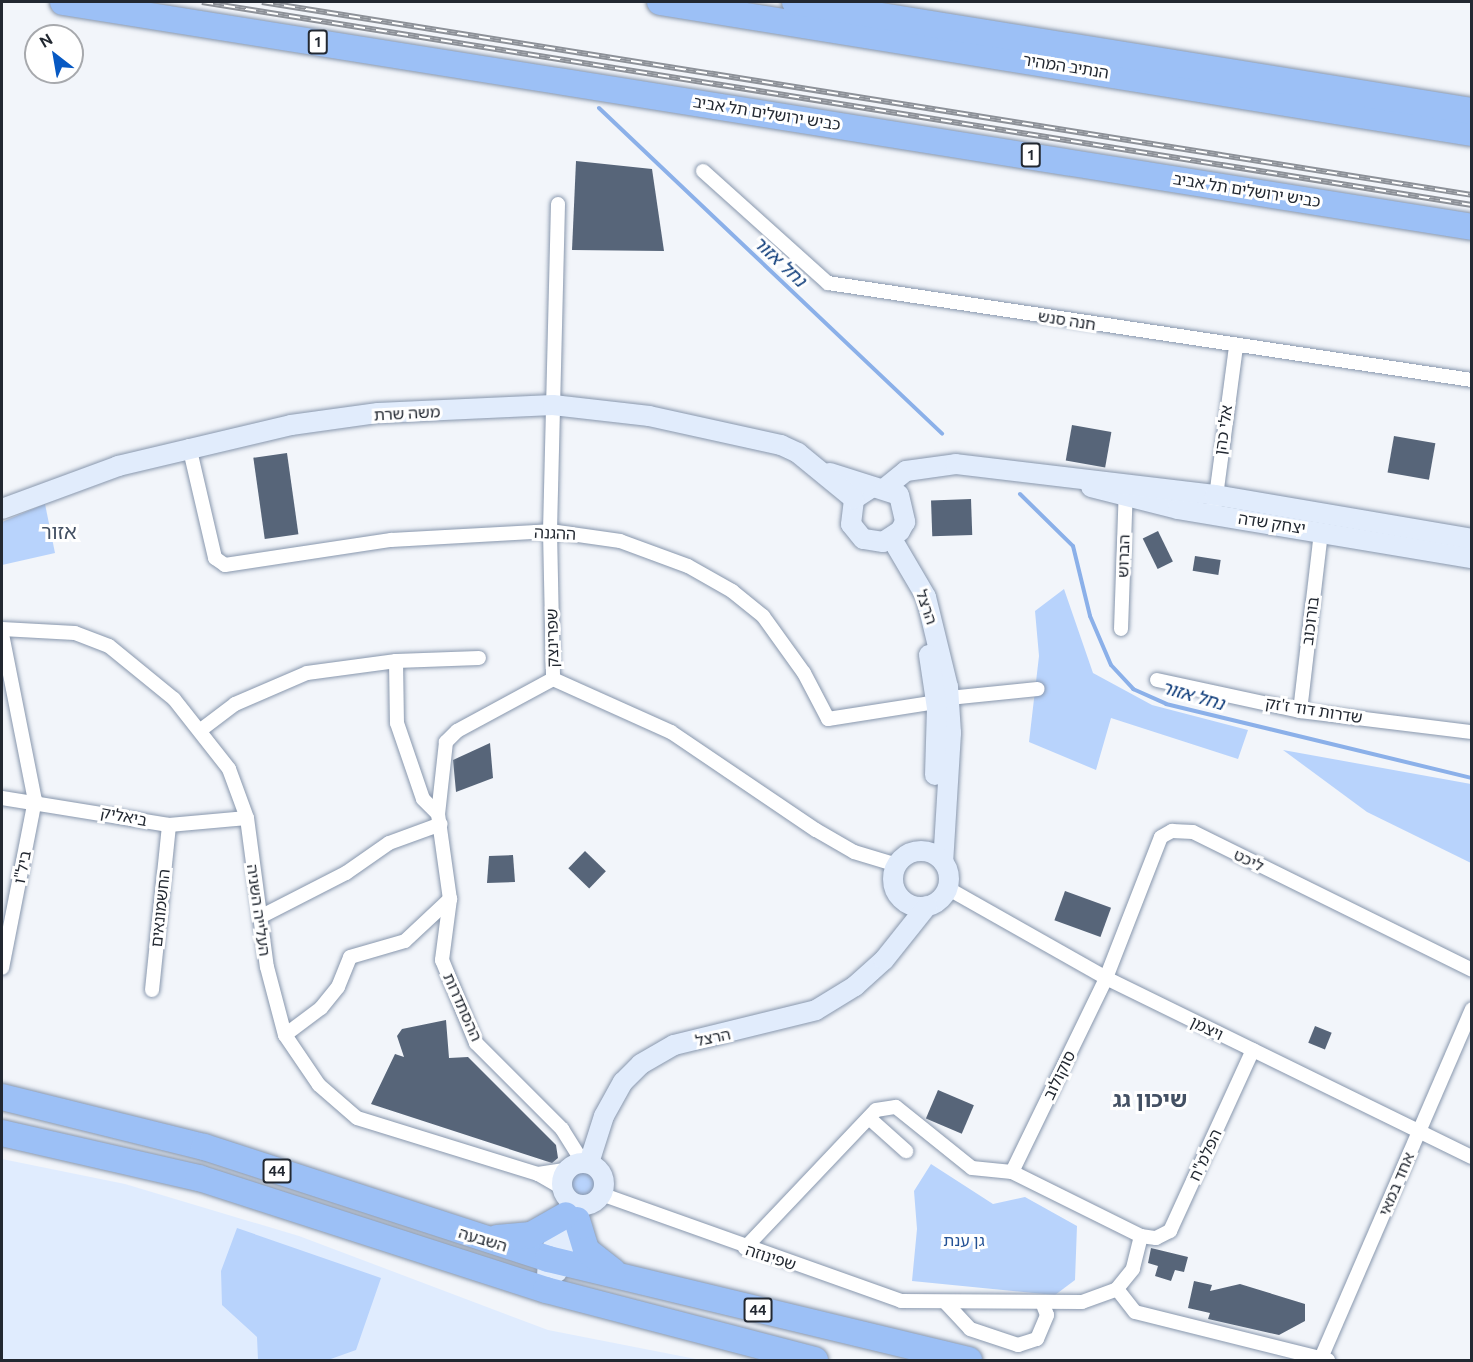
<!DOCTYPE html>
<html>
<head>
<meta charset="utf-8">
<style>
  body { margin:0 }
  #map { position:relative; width:1473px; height:1362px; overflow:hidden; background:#f2f5fa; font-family:Ubuntu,"Noto Sans Hebrew",sans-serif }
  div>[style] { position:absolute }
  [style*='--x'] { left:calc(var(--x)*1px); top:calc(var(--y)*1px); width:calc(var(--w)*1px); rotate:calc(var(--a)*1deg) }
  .built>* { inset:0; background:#e0ecfe }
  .green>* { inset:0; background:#b8d3fc }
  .round { border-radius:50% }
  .stream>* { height:4px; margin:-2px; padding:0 2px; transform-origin:2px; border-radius:2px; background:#8bb0e9 }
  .building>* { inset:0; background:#576579; transform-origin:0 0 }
  .roads { filter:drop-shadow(0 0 2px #8897ad) drop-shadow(0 0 2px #8897ad) }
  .street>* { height:14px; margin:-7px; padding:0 7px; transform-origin:7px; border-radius:7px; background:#fff }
  .secondary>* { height:20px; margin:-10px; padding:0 10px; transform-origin:10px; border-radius:10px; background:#e1ecfc }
  .secondary>.ring { margin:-10px; padding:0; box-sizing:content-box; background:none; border:20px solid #e1ecfc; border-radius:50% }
  .highway>* { height:26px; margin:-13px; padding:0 13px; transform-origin:13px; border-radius:13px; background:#9cc0f6 }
  .rail>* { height:6px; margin-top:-3px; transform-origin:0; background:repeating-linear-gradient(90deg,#fff 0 11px,#8d9198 0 22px); box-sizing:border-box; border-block:2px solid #8d9198 }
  span { translate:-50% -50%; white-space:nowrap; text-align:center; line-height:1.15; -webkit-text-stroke:6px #fff; paint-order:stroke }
  .shield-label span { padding:2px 4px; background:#fff; border:2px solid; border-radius:4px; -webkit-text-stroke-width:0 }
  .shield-label { font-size:15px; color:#222831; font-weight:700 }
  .street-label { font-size:16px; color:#222831 }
  .park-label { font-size:16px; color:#245295 }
  .water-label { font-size:18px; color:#033374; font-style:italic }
  .quarter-label { font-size:20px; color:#435063 }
  .district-label { font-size:22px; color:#435063; font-weight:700 }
  .frame { position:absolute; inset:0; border:3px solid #222831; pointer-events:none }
  .north { position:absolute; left:24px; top:24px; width:60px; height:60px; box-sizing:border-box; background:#fff; border:2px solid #a7a9ad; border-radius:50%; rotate:329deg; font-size:16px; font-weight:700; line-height:24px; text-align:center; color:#222831 }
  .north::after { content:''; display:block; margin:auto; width:21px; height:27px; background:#0759c3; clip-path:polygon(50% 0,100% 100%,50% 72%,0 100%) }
</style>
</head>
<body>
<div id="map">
  <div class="built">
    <div style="clip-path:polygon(2px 1159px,125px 1184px,299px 1236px,548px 1330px,701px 1360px,2px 1360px)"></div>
  </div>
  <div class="green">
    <div style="clip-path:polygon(45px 504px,55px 553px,2px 565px,2px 522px)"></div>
    <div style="clip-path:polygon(1064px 589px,1093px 673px,1152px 705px,1248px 730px,1238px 759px,1111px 718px,1096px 770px,1029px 742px,1039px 656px,1035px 611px)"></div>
    <div style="clip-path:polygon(1283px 750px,1471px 784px,1471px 863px,1367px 812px)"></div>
    <div style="clip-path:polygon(931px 1164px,993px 1204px,1025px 1197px,1077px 1226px,1075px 1280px,1055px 1295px,912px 1281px,917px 1229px,914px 1191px)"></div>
    <div class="round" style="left:568px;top:1170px;width:28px;height:28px"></div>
    <div style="clip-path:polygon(237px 1228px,381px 1278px,356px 1350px,328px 1360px,258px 1360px,257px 1337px,222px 1305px,221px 1271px)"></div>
  </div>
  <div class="stream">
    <div style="--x:599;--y:108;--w:473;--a:43.5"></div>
    <div style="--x:1020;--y:494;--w:74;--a:44.5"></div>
    <div style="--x:1073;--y:546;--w:72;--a:76.3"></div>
    <div style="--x:1090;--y:616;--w:53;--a:66.8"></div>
    <div style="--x:1111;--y:665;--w:33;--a:47"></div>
    <div style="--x:1133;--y:689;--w:36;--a:24"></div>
    <div style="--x:1166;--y:704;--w:315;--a:13.6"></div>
  </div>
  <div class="building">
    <div style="clip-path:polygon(576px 161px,652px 169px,664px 251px,572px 250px)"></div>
    <div style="left:1072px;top:425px;width:40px;height:36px;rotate:10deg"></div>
    <div style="left:1394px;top:436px;width:42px;height:37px;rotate:10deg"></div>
    <div style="left:287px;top:453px;width:82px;height:34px;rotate:82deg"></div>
    <div style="left:971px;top:499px;width:36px;height:40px;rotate:88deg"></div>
    <div style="left:1158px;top:531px;width:34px;height:17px;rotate:64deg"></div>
    <div style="left:1195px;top:556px;width:26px;height:15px;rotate:9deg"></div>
    <div style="clip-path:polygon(490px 743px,493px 778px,456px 792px,453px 760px)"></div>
    <div style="left:585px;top:851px;width:29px;height:24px;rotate:44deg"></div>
    <div style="clip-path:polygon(513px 855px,515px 882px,487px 883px,489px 856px)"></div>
    <div style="left:1065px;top:891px;width:49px;height:31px;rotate:20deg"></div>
    <div style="clip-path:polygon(446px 1020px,449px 1058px,468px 1057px,556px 1145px,558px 1158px,552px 1163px,371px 1104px,395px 1054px,404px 1057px,397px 1036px,402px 1029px)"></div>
    <div style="left:1315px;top:1026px;width:18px;height:18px;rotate:22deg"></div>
    <div style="left:938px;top:1090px;width:39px;height:31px;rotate:23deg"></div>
    <div style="clip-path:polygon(1151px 1248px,1188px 1257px,1184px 1272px,1175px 1270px,1171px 1281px,1155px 1276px,1158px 1266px,1148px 1263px)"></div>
    <div style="clip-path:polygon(1194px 1281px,1212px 1285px,1210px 1291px,1240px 1284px,1305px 1304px,1305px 1321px,1279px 1335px,1208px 1319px,1210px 1313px,1188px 1308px)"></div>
  </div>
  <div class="roads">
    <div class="street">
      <div style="--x:703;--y:171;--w:168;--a:41.9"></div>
      <div style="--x:828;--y:283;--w:651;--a:8.57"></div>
      <div style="--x:558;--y:204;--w:327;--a:91.4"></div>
      <div style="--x:550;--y:531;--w:148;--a:88.8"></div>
      <div style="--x:553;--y:679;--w:129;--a:24.2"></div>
      <div style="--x:671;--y:732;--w:175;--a:34.1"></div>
      <div style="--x:816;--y:830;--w:44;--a:30.1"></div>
      <div style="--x:854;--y:852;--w:45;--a:16.8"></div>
      <div style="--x:189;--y:446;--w:115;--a:76.9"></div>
      <div style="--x:215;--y:558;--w:12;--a:35"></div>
      <div style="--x:225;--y:565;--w:168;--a:-8.6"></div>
      <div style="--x:391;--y:540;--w:159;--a:-3.2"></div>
      <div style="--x:550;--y:531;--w:71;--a:8.1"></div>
      <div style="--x:620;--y:541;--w:72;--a:20.2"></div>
      <div style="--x:688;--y:566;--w:51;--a:29.6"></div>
      <div style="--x:732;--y:591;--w:40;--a:39"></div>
      <div style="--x:763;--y:616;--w:70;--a:54.3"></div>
      <div style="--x:804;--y:673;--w:52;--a:62.4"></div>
      <div style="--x:828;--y:719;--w:109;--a:-8.9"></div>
      <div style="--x:1215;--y:504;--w:159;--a:-82.4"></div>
      <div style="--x:2;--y:629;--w:73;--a:3.1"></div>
      <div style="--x:75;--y:633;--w:36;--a:21"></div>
      <div style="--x:109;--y:646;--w:84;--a:39.2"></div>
      <div style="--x:174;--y:699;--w:89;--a:51.8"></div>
      <div style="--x:229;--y:769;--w:52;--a:69.8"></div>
      <div style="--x:247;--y:818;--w:150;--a:82.4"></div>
      <div style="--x:267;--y:967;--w:70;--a:75.2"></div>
      <div style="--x:285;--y:1035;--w:60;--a:55.8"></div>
      <div style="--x:319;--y:1085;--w:50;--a:41"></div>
      <div style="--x:357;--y:1118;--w:189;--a:17.2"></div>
      <div style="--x:538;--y:1174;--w:28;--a:30"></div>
      <div style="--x:1121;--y:629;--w:141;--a:-88"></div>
      <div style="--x:2;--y:634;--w:169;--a:78.8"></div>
      <div style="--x:35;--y:800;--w:171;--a:101.1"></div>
      <div style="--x:396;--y:661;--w:62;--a:89.1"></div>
      <div style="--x:397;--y:723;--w:80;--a:71.1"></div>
      <div style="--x:423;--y:799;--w:21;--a:45"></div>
      <div style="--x:553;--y:679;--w:109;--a:151.6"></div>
      <div style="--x:457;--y:731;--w:16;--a:135"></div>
      <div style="--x:446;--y:742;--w:72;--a:96.3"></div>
      <div style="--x:438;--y:814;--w:86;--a:82"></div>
      <div style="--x:450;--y:899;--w:62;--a:97.5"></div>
      <div style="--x:442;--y:960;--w:90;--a:67.7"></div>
      <div style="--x:476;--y:1043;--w:122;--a:45"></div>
      <div style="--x:562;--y:1129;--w:40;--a:58"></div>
      <div style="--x:1157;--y:680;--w:146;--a:12.2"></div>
      <div style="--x:1300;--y:711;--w:173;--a:7"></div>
      <div style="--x:949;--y:698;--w:89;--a:-5.8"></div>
      <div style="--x:1300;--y:711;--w:181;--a:-83.3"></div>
      <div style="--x:202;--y:729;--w:41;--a:-37.1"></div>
      <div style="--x:235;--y:704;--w:78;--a:-23.3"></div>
      <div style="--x:307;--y:673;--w:90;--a:-7.7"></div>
      <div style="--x:396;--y:661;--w:83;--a:-2.1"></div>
      <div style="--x:2;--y:798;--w:169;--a:9.2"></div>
      <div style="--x:169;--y:825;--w:78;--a:-5.1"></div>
      <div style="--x:949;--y:889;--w:180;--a:29.5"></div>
      <div style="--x:1106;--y:978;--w:407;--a:26.1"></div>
      <div style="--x:260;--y:917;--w:97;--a:-27.1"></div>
      <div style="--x:346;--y:873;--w:52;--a:-34.9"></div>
      <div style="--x:389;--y:843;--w:55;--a:-20.1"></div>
      <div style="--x:152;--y:990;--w:166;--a:-84.1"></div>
      <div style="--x:285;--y:1035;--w:45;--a:-36.9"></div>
      <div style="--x:321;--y:1008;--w:27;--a:-51"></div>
      <div style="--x:338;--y:987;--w:32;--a:-68"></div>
      <div style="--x:350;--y:957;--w:57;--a:-16.2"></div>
      <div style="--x:405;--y:941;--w:62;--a:-43"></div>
      <div style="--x:869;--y:1118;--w:50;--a:41.7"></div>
      <div style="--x:1012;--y:1172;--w:216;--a:-64.1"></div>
      <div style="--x:1106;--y:978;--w:151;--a:-68.7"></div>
      <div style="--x:1161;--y:837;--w:13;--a:-29"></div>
      <div style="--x:1172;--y:831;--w:21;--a:3"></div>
      <div style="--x:1193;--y:832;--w:311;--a:26.3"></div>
      <div style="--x:538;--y:1174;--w:30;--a:-9"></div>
      <div style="--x:601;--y:1194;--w:319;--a:19.6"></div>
      <div style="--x:901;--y:1301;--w:181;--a:0.3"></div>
      <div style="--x:1082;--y:1302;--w:37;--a:-20"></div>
      <div style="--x:1141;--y:1236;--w:34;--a:104"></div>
      <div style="--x:1133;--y:1269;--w:26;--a:129"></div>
      <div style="--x:1117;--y:1289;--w:29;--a:52"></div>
      <div style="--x:1135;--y:1312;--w:199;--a:14"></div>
      <div style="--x:745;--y:1248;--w:190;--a:-46.5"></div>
      <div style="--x:876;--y:1110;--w:20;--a:-9"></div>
      <div style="--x:896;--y:1107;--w:97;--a:38.8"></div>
      <div style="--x:972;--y:1168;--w:40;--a:5.7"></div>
      <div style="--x:1012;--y:1172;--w:144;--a:26.4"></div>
      <div style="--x:1141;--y:1236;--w:15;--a:8"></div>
      <div style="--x:1156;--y:1238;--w:16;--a:-27"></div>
      <div style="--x:1170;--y:1231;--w:199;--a:-65.4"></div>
      <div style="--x:945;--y:1302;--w:37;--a:47"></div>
      <div style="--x:970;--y:1329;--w:51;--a:18.4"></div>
      <div style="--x:1018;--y:1345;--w:20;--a:-18"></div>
      <div style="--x:1037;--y:1339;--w:26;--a:-67"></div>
      <div style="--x:1047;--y:1315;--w:14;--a:-111"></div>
      <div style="--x:1321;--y:1358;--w:380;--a:-66.6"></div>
    </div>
    <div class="secondary">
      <div style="--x:830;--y:473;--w:72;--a:17.7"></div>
      <div style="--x:899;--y:495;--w:28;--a:77"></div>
      <div style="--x:905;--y:522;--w:10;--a:119"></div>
      <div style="--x:900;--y:531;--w:20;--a:147"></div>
      <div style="--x:883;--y:542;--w:20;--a:-171"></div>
      <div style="--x:863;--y:539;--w:19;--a:-129"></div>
      <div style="--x:851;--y:524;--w:25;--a:-83"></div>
      <div style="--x:854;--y:499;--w:20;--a:-33"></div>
      <div style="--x:1091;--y:487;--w:90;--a:14.2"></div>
      <div style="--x:1178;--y:509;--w:298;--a:9.5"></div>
      <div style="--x:885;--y:488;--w:27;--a:-39"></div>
      <div style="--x:906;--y:471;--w:50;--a:-8"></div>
      <div style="--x:956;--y:464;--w:261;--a:6.8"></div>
      <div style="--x:1215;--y:495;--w:261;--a:9.7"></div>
      <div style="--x:2;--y:509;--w:124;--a:-20.3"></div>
      <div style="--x:118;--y:466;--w:178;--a:-13.3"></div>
      <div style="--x:291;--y:425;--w:88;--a:-7.9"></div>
      <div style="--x:378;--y:413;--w:175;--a:-2.6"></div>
      <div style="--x:553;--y:405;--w:97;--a:6.5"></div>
      <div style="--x:649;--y:416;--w:135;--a:12.4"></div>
      <div style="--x:781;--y:445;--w:19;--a:25"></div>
      <div style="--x:798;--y:453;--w:72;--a:39.4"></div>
      <div style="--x:892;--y:539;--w:67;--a:59.6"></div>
      <div style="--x:926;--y:597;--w:93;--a:76.3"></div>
      <div style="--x:948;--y:687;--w:46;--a:86.3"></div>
      <div style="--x:951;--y:733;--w:129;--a:93.5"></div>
      <div style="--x:929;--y:655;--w:54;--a:81.4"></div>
      <div style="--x:937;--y:708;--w:67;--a:91.7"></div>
      <div class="ring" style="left:893px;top:851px;width:36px;height:36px"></div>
      <div class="ring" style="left:562px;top:1163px;width:22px;height:22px"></div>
      <div style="--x:589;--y:1163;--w:49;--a:-72.3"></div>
      <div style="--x:604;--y:1116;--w:39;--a:-61"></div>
      <div style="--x:623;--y:1082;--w:25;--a:-45"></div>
      <div style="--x:641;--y:1064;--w:38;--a:-30"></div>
      <div style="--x:674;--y:1045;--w:146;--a:-13.8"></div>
      <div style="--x:816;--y:1010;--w:46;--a:-31.6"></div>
      <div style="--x:855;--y:986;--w:39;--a:-42"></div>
      <div style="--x:884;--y:960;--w:69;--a:-51.5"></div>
      <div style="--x:557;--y:1272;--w:60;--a:-68.6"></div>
      <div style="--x:546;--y:1290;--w:31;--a:-86"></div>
      <div style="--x:548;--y:1259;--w:54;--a:-68.2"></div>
    </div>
    <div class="highway">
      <div style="--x:63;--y:2;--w:1427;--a:9.07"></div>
      <div style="--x:660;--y:2;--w:822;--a:9.16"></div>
      <div style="--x:795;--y:2;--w:686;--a:9.15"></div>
      <div style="--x:2;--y:1097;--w:208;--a:13.9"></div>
      <div style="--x:204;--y:1147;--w:362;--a:18"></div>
      <div style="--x:548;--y:1259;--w:433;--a:13.5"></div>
      <div style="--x:2;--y:1133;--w:202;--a:12.9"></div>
      <div style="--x:199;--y:1178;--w:365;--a:17.9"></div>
      <div style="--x:546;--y:1290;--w:278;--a:14.6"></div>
      <div style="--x:577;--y:1220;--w:31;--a:73"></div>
      <div style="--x:586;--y:1250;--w:34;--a:38"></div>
      <div style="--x:497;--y:1238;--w:34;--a:-5"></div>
      <div style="--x:531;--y:1235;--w:40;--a:-29.7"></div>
    </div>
  </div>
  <div class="rail">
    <div style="--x:202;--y:2;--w:1286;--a:9.08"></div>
    <div style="--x:262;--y:2;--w:1225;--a:9.06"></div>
  </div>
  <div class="shield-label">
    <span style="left:318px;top:42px">1</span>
    <span style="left:1031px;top:155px">1</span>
    <span style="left:277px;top:1171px">44</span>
    <span style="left:758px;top:1310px">44</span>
  </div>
  <div class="street-label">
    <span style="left:1066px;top:66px;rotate:9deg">הנתיב המהיר</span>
    <span style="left:767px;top:113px;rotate:9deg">כביש ירושלים תל אביב</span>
    <span style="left:1247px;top:190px;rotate:9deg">כביש ירושלים תל אביב</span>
    <span style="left:1067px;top:320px;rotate:9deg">חנה סנש</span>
    <span style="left:407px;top:413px;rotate:-3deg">משה שרת</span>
    <span style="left:1223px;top:430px;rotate:-82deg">אלי כהן</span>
    <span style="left:1272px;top:523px;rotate:9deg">יצחק שדה</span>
    <span style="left:555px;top:533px;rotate:3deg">ההגנה</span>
    <span style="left:1123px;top:556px;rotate:-88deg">הברוש</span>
    <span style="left:927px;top:607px;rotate:71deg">הרצל</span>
    <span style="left:1310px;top:621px;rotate:-83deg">בורוכוב</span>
    <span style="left:552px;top:638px;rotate:-91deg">שפרינצק</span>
    <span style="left:1314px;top:710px;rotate:9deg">שדרות דוד ז'זק</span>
    <span style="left:124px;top:816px;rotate:11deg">ביאליק</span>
    <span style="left:1249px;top:860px;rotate:26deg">ליכט</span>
    <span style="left:22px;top:867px;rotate:-79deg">ביל"ו</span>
    <span style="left:160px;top:908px;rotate:-84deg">החשמונאים</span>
    <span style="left:259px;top:910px;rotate:82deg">העלייה השניה</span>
    <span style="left:463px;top:1007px;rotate:66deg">ההסתדרות</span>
    <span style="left:1207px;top:1028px;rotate:26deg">ויצמן</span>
    <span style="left:713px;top:1037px;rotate:-12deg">הרצל</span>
    <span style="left:1059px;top:1075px;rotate:-64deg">סוקולוב</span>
    <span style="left:1205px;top:1155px;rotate:-65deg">הפלמ"ח</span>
    <span style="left:1396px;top:1184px;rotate:-67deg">אחד במאי</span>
    <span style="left:483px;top:1239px;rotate:17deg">השבעה</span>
    <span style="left:771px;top:1257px;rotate:18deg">שפינוזה</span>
  </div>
  <div class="park-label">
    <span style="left:964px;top:1240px">גן ענת</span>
  </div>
  <div class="water-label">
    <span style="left:780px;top:261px;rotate:43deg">נחל אזור</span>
    <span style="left:1193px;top:695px;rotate:16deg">נחל אזור</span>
  </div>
  <div class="quarter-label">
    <span style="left:59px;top:531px">אזור</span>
  </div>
  <div class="district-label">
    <span style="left:1150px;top:1099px">שיכון גג</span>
  </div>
  <div class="frame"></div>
  <div class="north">N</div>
</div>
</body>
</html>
